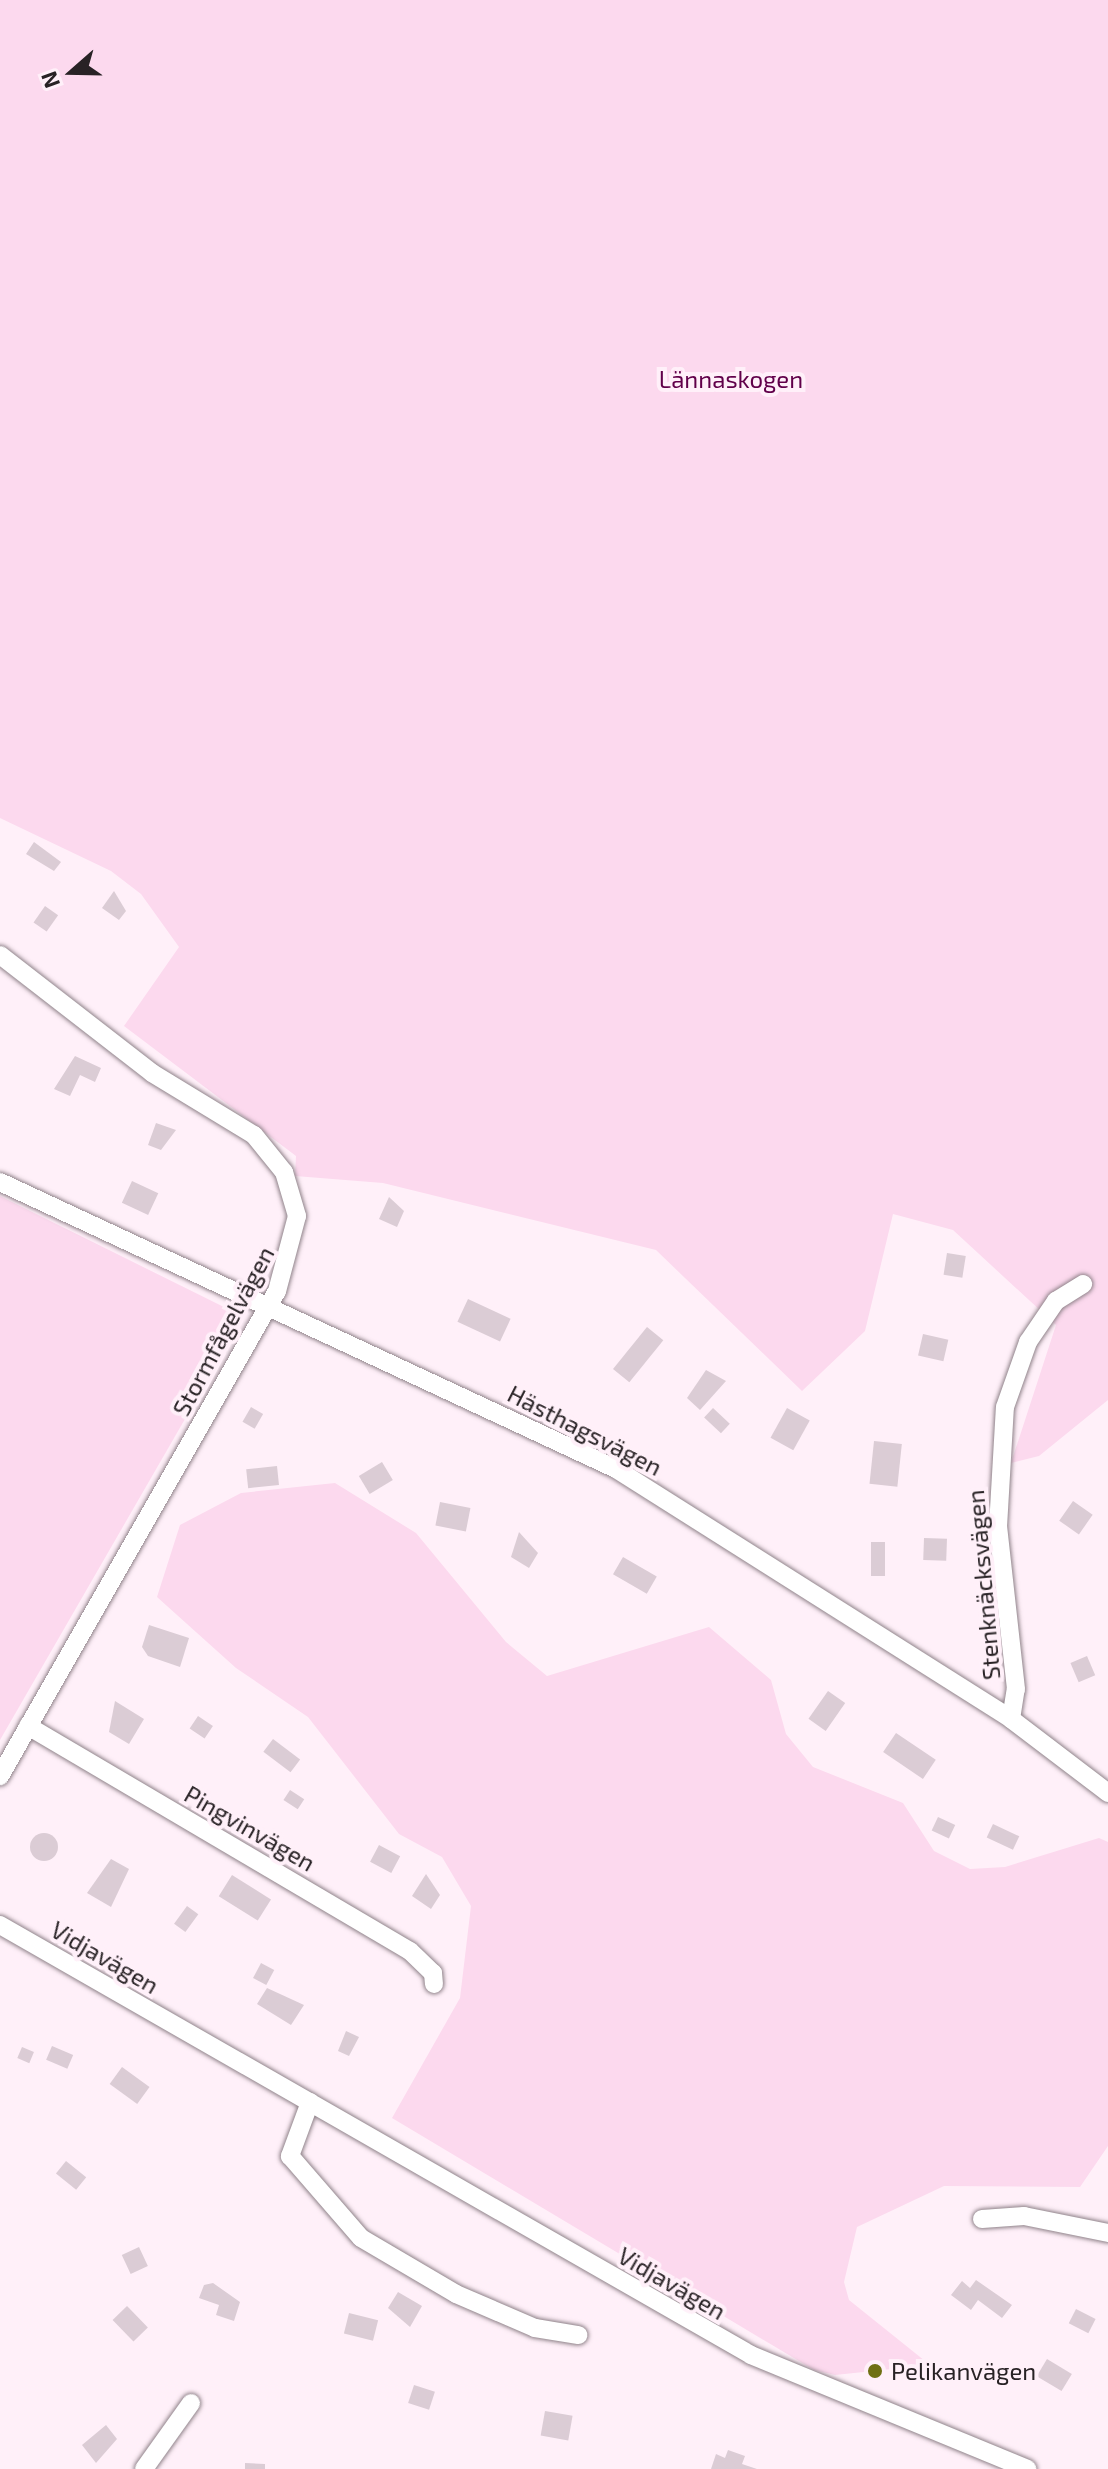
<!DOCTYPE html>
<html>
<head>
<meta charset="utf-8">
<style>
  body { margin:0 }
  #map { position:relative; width:1108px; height:2469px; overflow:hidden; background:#fff0f9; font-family:"Exo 2",sans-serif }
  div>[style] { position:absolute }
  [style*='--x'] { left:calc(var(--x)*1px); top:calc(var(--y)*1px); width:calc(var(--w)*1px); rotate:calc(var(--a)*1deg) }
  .green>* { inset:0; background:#fcd9ee }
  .building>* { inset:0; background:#dbccd5; transform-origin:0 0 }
  .round { border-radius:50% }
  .roads { filter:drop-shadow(0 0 2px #90838a) drop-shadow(0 0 2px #90838a) }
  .street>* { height:18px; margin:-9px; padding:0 9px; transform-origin:9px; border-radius:9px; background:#fff }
  .dots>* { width:22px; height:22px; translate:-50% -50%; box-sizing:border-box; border:4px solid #fff0f9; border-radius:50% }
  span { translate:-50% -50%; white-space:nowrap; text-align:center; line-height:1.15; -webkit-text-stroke:8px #fff0f9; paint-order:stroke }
  .park-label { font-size:24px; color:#61004a }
  .street-label { font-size:24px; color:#282225 }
  .poi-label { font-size:24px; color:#282225 }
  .left { translate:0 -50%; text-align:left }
  .north { position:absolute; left:32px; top:32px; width:80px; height:80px; -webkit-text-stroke:6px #fff0f9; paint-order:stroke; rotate:250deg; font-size:22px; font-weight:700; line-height:32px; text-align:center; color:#282225 }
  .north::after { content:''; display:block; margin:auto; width:28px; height:36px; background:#282225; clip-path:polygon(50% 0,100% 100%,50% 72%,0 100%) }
</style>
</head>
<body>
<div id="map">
  <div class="green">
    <div style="clip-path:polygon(0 0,1108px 0,1108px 1400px,1039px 1456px,1011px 1463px,1056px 1325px,953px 1230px,893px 1214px,865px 1331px,802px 1391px,656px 1250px,383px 1183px,295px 1176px,296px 1156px,124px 1026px,179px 947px,141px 894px,111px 871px,0 818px)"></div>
    <div style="clip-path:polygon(0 1196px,234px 1312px,200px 1393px,0 1740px)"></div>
    <div style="clip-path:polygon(335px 1483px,416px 1533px,506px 1642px,547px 1676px,709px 1627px,771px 1680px,786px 1734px,813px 1767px,903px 1803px,934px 1851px,970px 1869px,1005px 1867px,1099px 1838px,1108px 1842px,1108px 2146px,1080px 2187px,944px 2186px,857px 2227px,844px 2282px,849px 2300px,930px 2365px,835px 2375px,814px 2370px,392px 2118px,460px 1998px,471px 1906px,442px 1857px,399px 1834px,308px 1717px,236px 1668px,157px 1597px,180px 1525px,241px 1493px)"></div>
  </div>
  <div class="building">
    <div style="clip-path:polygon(34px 842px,61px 862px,54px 871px,26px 854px)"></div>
    <div style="clip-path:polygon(114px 891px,126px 911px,119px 920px,102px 908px)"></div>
    <div style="left:45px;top:906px;width:16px;height:20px;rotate:35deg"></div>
    <div style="clip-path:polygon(75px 1056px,101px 1068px,95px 1082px,80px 1075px,70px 1096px,54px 1089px)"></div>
    <div style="clip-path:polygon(156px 1123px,176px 1130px,161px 1150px,148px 1145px)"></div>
    <div style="left:132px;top:1181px;width:29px;height:24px;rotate:25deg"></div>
    <div style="clip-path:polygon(389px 1197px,404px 1211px,397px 1227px,379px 1219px)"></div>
    <div style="left:947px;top:1253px;width:19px;height:22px;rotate:9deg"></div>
    <div style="left:468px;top:1299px;width:47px;height:25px;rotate:25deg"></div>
    <div style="left:647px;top:1327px;width:21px;height:54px;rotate:39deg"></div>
    <div style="left:923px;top:1334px;width:26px;height:22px;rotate:13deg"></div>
    <div style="clip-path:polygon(706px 1370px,726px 1381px,700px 1410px,687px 1398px)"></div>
    <div style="left:251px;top:1407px;width:14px;height:17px;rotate:30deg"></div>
    <div style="left:713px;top:1408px;width:23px;height:13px;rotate:43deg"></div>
    <div style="left:787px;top:1408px;width:26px;height:34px;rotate:29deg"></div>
    <div style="left:874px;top:1441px;width:28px;height:43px;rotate:6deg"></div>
    <div style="left:382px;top:1462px;width:21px;height:27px;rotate:59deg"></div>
    <div style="left:277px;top:1466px;width:19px;height:31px;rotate:84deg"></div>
    <div style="left:1073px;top:1501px;width:24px;height:24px;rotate:35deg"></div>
    <div style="left:440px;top:1502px;width:31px;height:24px;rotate:11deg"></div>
    <div style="clip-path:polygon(519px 1532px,538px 1553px,529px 1568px,511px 1557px)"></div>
    <div style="left:924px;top:1538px;width:23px;height:22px;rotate:2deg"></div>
    <div style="left:871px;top:1542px;width:14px;height:34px"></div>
    <div style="left:623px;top:1557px;width:39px;height:20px;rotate:30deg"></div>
    <div style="clip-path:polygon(149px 1625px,189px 1638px,180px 1667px,148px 1656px,142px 1647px)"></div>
    <div style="left:1087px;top:1656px;width:21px;height:18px;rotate:67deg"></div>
    <div style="left:828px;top:1691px;width:21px;height:34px;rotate:35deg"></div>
    <div style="clip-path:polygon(115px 1701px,144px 1719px,129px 1744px,109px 1732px)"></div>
    <div style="left:198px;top:1716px;width:18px;height:15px;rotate:34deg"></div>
    <div style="left:896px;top:1733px;width:48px;height:23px;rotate:34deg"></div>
    <div style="left:273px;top:1739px;width:34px;height:16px;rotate:37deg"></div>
    <div style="left:290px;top:1790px;width:17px;height:12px;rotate:33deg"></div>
    <div style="left:938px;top:1817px;width:19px;height:15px;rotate:25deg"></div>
    <div style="left:993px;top:1824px;width:29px;height:15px;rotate:25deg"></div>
    <div class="round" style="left:30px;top:1833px;width:28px;height:28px"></div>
    <div style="left:379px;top:1845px;width:24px;height:19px;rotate:28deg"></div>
    <div style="clip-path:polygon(111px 1859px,129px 1869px,111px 1907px,87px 1893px)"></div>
    <div style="clip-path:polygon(426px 1874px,440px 1895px,431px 1909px,412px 1896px)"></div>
    <div style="left:232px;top:1875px;width:46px;height:25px;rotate:32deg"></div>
    <div style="left:187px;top:1906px;width:14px;height:22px;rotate:36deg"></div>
    <div style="left:261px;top:1963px;width:15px;height:17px;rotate:28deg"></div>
    <div style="clip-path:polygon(267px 1988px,304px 2005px,291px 2025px,257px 2004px)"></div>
    <div style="clip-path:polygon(346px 2031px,359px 2037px,349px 2056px,338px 2051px)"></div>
    <div style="left:52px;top:2046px;width:23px;height:15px;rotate:23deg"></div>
    <div style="left:22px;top:2047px;width:13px;height:12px;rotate:23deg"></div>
    <div style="left:122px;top:2067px;width:34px;height:21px;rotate:36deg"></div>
    <div style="left:66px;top:2161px;width:26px;height:16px;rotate:39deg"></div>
    <div style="left:139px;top:2247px;width:21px;height:19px;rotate:65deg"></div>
    <div style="clip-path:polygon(976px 2280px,1012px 2305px,1002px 2318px,978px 2300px,971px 2310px,951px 2295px,962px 2281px,970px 2288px)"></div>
    <div style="clip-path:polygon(213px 2283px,240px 2302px,234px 2321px,216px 2315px,219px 2305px,199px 2298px,204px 2285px)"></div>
    <div style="clip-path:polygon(398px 2292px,422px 2306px,410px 2327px,388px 2308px)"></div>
    <div style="left:127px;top:2306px;width:30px;height:20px;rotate:46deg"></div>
    <div style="left:1076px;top:2309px;width:22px;height:16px;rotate:27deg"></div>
    <div style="left:349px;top:2313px;width:30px;height:21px;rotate:14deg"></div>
    <div style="left:1047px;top:2359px;width:29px;height:20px;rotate:31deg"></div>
    <div style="left:414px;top:2385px;width:22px;height:19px;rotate:18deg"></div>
    <div style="left:545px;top:2411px;width:28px;height:25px;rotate:10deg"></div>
    <div style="clip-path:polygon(106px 2425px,117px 2439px,96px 2463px,82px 2445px)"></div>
    <div style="clip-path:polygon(728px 2450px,745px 2456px,742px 2464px,757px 2469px,711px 2469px,716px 2454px,725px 2458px)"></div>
    <div style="clip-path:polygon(245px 2463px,265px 2464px,265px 2469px,245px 2469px)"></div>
  </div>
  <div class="roads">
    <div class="street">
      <div style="--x:0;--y:955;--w:192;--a:37.8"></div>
      <div style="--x:152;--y:1073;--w:119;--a:31.3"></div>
      <div style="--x:254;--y:1135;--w:48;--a:51"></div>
      <div style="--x:284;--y:1172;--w:46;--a:73.5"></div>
      <div style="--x:297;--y:1216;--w:78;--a:104.9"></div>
      <div style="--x:277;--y:1291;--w:559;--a:119.73"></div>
      <div style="--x:0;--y:1182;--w:680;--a:24.98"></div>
      <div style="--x:616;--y:1469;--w:467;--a:32.3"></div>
      <div style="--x:1011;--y:1719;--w:122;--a:37.3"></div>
      <div style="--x:1011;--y:1719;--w:30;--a:-81"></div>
      <div style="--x:1016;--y:1689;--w:163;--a:-96.3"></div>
      <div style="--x:998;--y:1527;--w:120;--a:-86.7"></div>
      <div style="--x:1005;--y:1407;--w:69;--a:-70.5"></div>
      <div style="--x:1028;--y:1342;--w:50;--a:-55.7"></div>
      <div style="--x:1056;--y:1301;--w:32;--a:-32"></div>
      <div style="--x:28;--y:1726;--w:443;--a:30.5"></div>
      <div style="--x:410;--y:1951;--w:32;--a:44"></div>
      <div style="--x:433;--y:1973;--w:11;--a:85"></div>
      <div style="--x:0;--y:1925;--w:865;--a:29.79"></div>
      <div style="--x:751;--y:2355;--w:299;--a:22.4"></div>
      <div style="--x:310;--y:2102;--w:58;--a:110.3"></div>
      <div style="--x:290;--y:2156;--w:108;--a:49.1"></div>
      <div style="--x:361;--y:2238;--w:110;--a:30.5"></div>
      <div style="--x:456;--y:2294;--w:86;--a:23.3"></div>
      <div style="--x:535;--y:2328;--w:44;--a:9.2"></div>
      <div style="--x:982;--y:2219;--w:42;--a:-4.1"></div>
      <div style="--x:1024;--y:2216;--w:86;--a:11.4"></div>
      <div style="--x:144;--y:2469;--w:81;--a:-54.5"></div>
    </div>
  </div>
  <div class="dots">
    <div style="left:875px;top:2371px;background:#6f7013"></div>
  </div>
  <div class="park-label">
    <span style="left:731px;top:379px">Lännaskogen</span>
  </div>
  <div class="street-label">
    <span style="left:223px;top:1331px;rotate:-62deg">Stormfågelvägen</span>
    <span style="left:585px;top:1430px;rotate:27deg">Hästhagsvägen</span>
    <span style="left:983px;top:1585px;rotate:-95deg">Stenknäcksvägen</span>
    <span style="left:250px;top:1828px;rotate:30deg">Pingvinvägen</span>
    <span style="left:105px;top:1957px;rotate:30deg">Vidjavägen</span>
    <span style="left:672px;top:2283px;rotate:30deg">Vidjavägen</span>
  </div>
  <div class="poi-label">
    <span class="left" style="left:891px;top:2371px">Pelikanvägen</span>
  </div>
  <div class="north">N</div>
</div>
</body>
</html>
